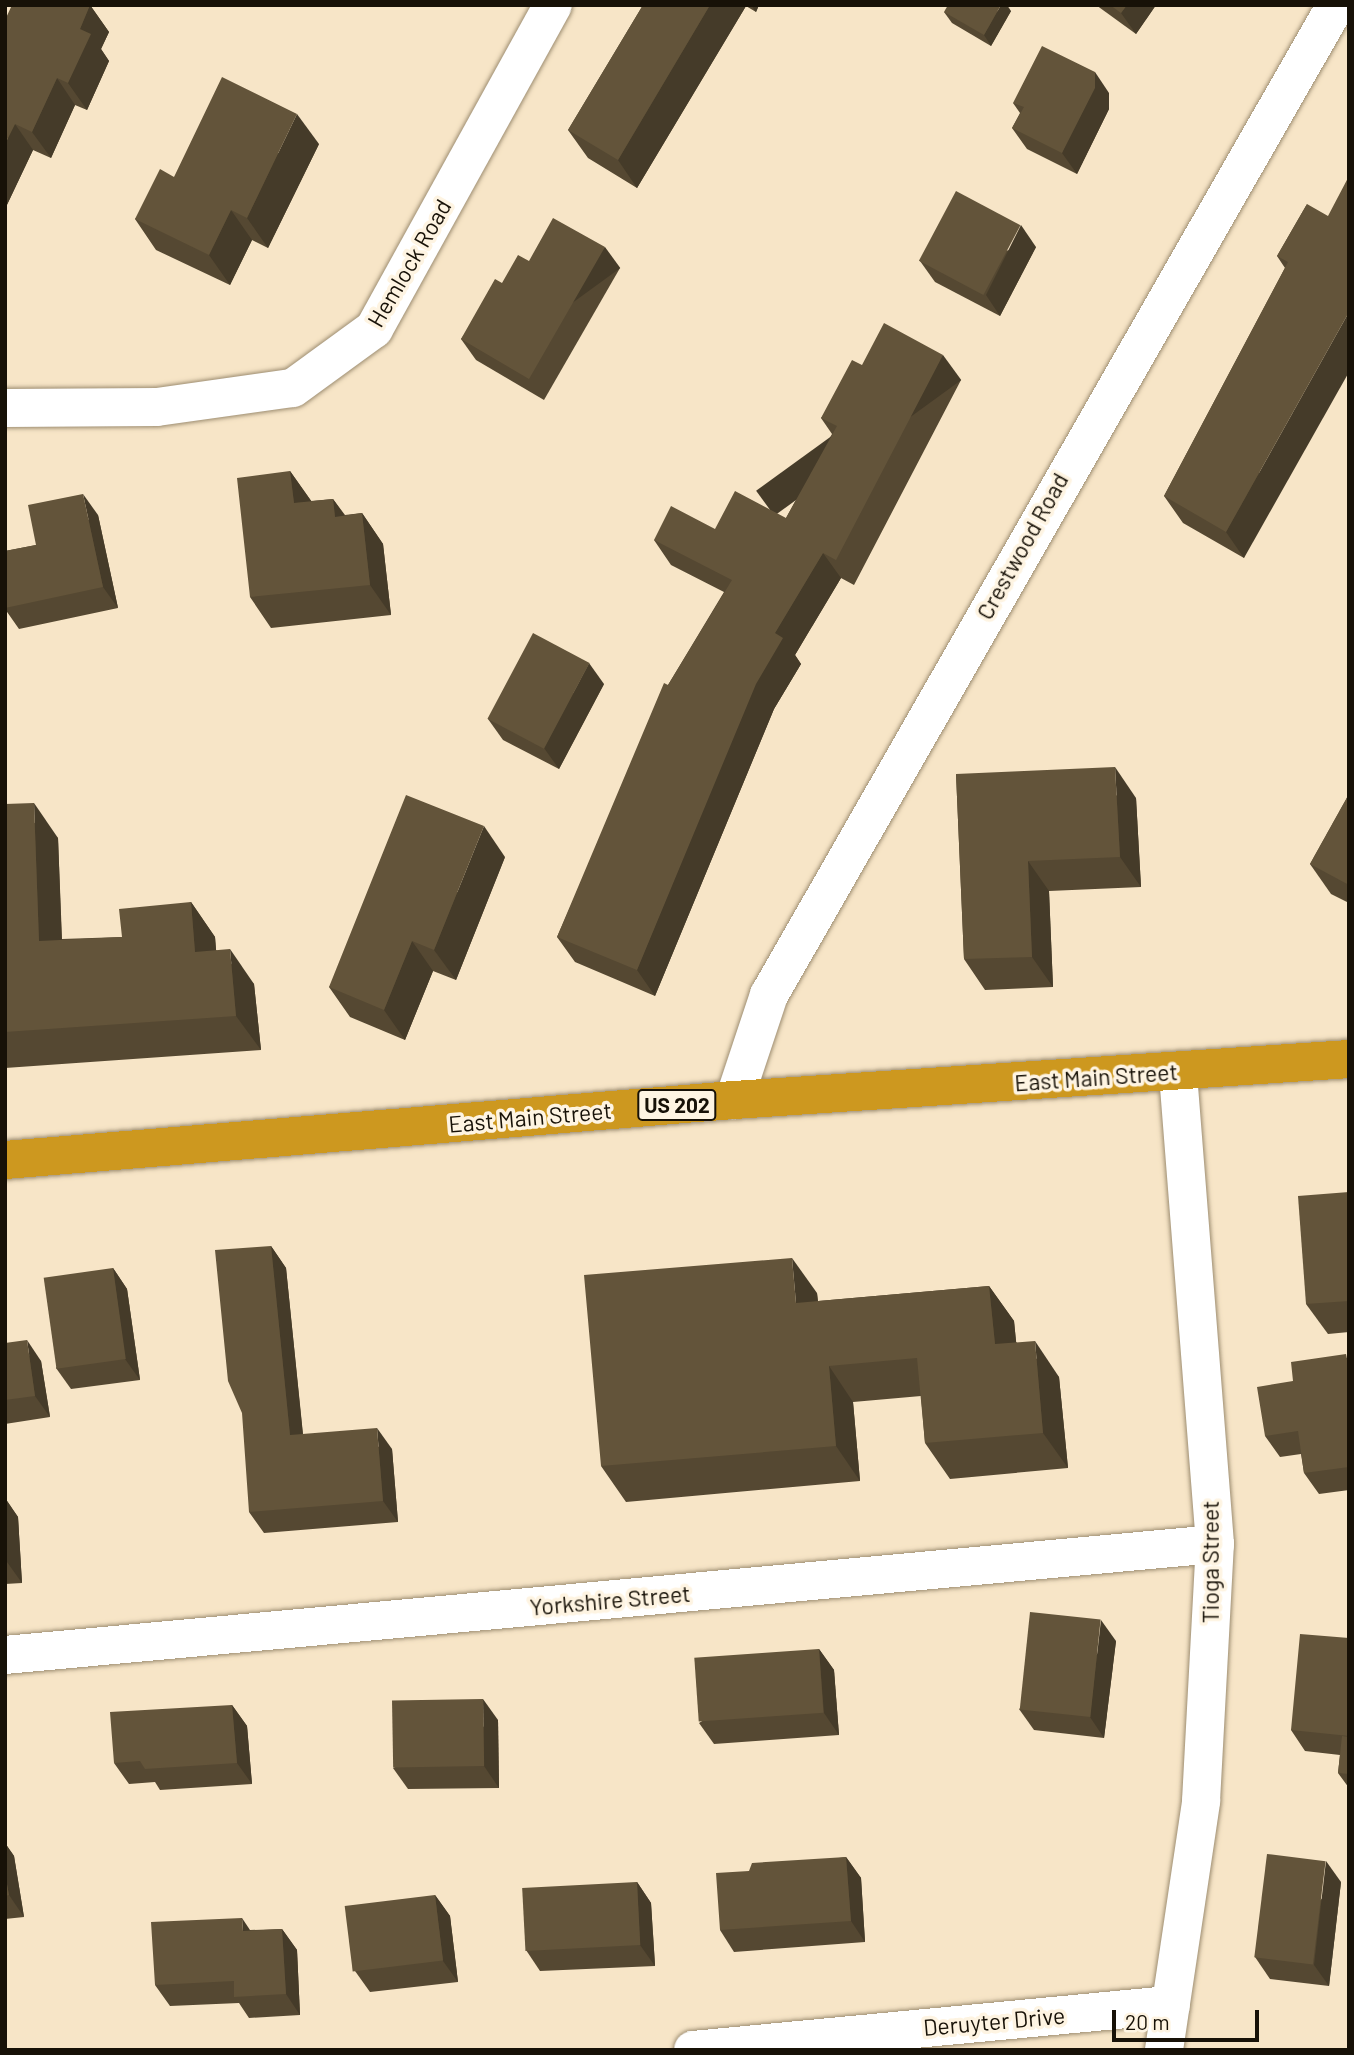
<!DOCTYPE html>
<html>
<head>
<meta charset="utf-8">
<style>
  body { margin:0 }
  #map { position:relative; width:1354px; height:2055px; overflow:hidden; background:#f7e5c7; font-family:Barlow,sans-serif }
  div>[style] { position:absolute }
  [style*='--x'] { left:calc(var(--x)*1px); top:calc(var(--y)*1px); width:calc(var(--w)*1px); rotate:calc(var(--a)*1deg) }
  .roads { filter:drop-shadow(0 0 2px #9d8d71) drop-shadow(0 0 2px #9d8d71) }
  .street>* { height:38px; margin:-19px; padding:0 19px; transform-origin:19px; border-radius:19px; background:#fff }
  .highway>* { height:38px; margin:-19px; padding:0 19px; transform-origin:19px; border-radius:19px; background:#cd981f }
  .wall>* { inset:0; background:#554832 }
  .shaded-wall>* { inset:0; background:#453b29; transform-origin:0 0 }
  .building>* { inset:0; background:#63543a; transform-origin:0 0 }
  span { translate:-50% -50%; white-space:nowrap; text-align:center; line-height:1.15; -webkit-text-stroke:7px #fef4e2; paint-order:stroke }
  .shield-label span { padding:2px 5px; background:#fef4e2; border:2px solid; border-radius:5px; -webkit-text-stroke-width:0 }
  .shield-label { font-size:21px; color:#171107; font-weight:700 }
  .street-label { font-size:23px; color:#171107 }
  .frame { position:absolute; inset:0; border:7px solid #171107; pointer-events:none }
  .scale { position:absolute; left:1112px; top:2010px; width:147px; height:32px; box-sizing:border-box; border:4px solid #171107; border-top:0; padding-left:9px; font-size:21px; line-height:24px; white-space:nowrap; color:#171107; -webkit-text-stroke:5px #fef4e2; paint-order:stroke }
</style>
</head>
<body>
<div id="map">
  <div class="roads">
    <div class="street">
      <div style="--x:5;--y:408;--w:152;--a:-0.4"></div>
      <div style="--x:157;--y:407;--w:137;--a:-8"></div>
      <div style="--x:293;--y:388;--w:100;--a:-36.1"></div>
      <div style="--x:374;--y:329;--w:370;--a:-61.1"></div>
      <div style="--x:734;--y:1100;--w:111;--a:-71.6"></div>
      <div style="--x:769;--y:995;--w:1141;--a:-60.2"></div>
      <div style="--x:5;--y:1655;--w:1215;--a:-5.24"></div>
      <div style="--x:693;--y:2050;--w:480;--a:-5.4"></div>
      <div style="--x:1164;--y:2050;--w:252;--a:-81.5"></div>
      <div style="--x:1201;--y:1801;--w:257;--a:-86.9"></div>
      <div style="--x:1215;--y:1544;--w:473;--a:-94.5"></div>
    </div>
    <div class="highway">
      <div style="--x:5;--y:1160;--w:731;--a:-4.71"></div>
      <div style="--x:734;--y:1100;--w:616;--a:-3.81"></div>
    </div>
  </div>
  <div class="wall">
    <div style="clip-path:polygon(12px 5px,90px 5px,109px 32px,101px 49px,109px 61px,87px 110px,75px 105px,51px 158px,33px 150px,5px 209px)"></div>
    <div style="clip-path:polygon(643px 5px,759px 5px,756px 12px,746px 6px,637px 188px,588px 158px,568px 130px)"></div>
    <div style="clip-path:polygon(1096px 5px,1156px 5px,1136px 34px)"></div>
    <div style="clip-path:polygon(1011px 11px,991px 46px,952px 23px,944px 12px)"></div>
    <div style="clip-path:polygon(1109px 93px,1109px 109px,1077px 174px,1027px 149px,1012px 128px,1020px 113px,1013px 103px)"></div>
    <div style="clip-path:polygon(319px 144px,268px 248px,252px 240px,230px 285px,156px 250px,135px 219px,174px 177px)"></div>
    <div style="clip-path:polygon(1307px 204px,1244px 558px,1183px 523px,1164px 496px,1285px 268px,1277px 256px)"></div>
    <div style="clip-path:polygon(1036px 247px,1000px 316px,935px 282px,920px 261px)"></div>
    <div style="clip-path:polygon(620px 268px,544px 400px,476px 360px,461px 339px,502px 283px)"></div>
    <div style="clip-path:polygon(862px 365px,961px 380px,854px 585px,841px 578px,795px 655px,801px 664px,774px 709px,655px 996px,575px 962px,557px 937px,668px 685px,724px 592px,671px 565px,654px 540px,715px 529px,786px 518px,832px 434px,821px 418px)"></div>
    <div style="clip-path:polygon(290px 471px,311px 501px,333px 499px,345px 515px,362px 513px,383px 544px,391px 615px,271px 628px,250px 597px)"></div>
    <div style="clip-path:polygon(98px 515px,118px 608px,19px 629px,5px 609px,5px 551px,36px 545px)"></div>
    <div style="clip-path:polygon(604px 684px,559px 769px,503px 740px,488px 719px)"></div>
    <div style="clip-path:polygon(956px 774px,1136px 798px,1141px 887px,1049px 891px,1053px 987px,985px 990px,964px 959px)"></div>
    <div style="clip-path:polygon(1349px 794px,1349px 903px,1331px 894px,1310px 864px)"></div>
    <div style="clip-path:polygon(5px 804px,58px 838px,62px 939px,122px 937px,191px 902px,215px 937px,216px 950px,254px 984px,261px 1050px,5px 1068px)"></div>
    <div style="clip-path:polygon(505px 857px,456px 980px,433px 971px,405px 1040px,350px 1017px,329px 987px)"></div>
    <div style="clip-path:polygon(1349px 1192px,1349px 1332px,1328px 1334px,1306px 1304px)"></div>
    <div style="clip-path:polygon(271px 1246px,286px 1268px,303px 1434px,392px 1449px,398px 1522px,264px 1533px,249px 1512px)"></div>
    <div style="clip-path:polygon(113px 1268px,127px 1289px,140px 1380px,71px 1389px,56px 1368px)"></div>
    <div style="clip-path:polygon(989px 1286px,1014px 1321px,1016px 1342px,1059px 1377px,1068px 1468px,950px 1479px,925px 1443px,921px 1396px,853px 1402px,860px 1481px,626px 1502px,601px 1466px,817px 1293px,818px 1301px)"></div>
    <div style="clip-path:polygon(5px 1343px,41px 1361px,50px 1417px,5px 1424px)"></div>
    <div style="clip-path:polygon(1349px 1357px,1349px 1490px,1319px 1494px,1304px 1473px,1301px 1454px,1280px 1457px,1265px 1436px,1293px 1381px)"></div>
    <div style="clip-path:polygon(5px 1498px,18px 1517px,22px 1583px,5px 1584px)"></div>
    <div style="clip-path:polygon(1349px 1638px,1349px 1788px,1338px 1773px,1340px 1755px,1305px 1751px,1291px 1730px)"></div>
    <div style="clip-path:polygon(1116px 1641px,1104px 1738px,1034px 1730px,1019px 1709px)"></div>
    <div style="clip-path:polygon(819px 1649px,834px 1670px,839px 1735px,714px 1744px,699px 1723px)"></div>
    <div style="clip-path:polygon(232px 1705px,247px 1726px,252px 1784px,160px 1790px,155px 1782px,129px 1784px,114px 1763px)"></div>
    <div style="clip-path:polygon(498px 1720px,499px 1788px,408px 1789px,393px 1768px)"></div>
    <div style="clip-path:polygon(5px 1843px,14px 1856px,24px 1917px,5px 1919px)"></div>
    <div style="clip-path:polygon(846px 1857px,861px 1878px,865px 1942px,734px 1952px,720px 1930px,749px 1871px)"></div>
    <div style="clip-path:polygon(637px 1882px,651px 1903px,655px 1966px,540px 1971px,526px 1950px)"></div>
    <div style="clip-path:polygon(1341px 1882px,1329px 1986px,1270px 1979px,1255px 1957px)"></div>
    <div style="clip-path:polygon(435px 1895px,450px 1916px,458px 1982px,370px 1992px,355px 1971px)"></div>
    <div style="clip-path:polygon(282px 1929px,297px 1950px,300px 2015px,249px 2018px,239px 2003px,170px 2006px,155px 1985px,250px 1930px)"></div>
  </div>
  <div class="shaded-wall">
    <div style="clip-path:polygon(90px 5px,109px 32px,101px 49px,109px 61px,87px 110px,68px 83px,80px 29px)"></div>
    <div style="clip-path:polygon(710px 5px,746px 6px,637px 188px,618px 160px)"></div>
    <div style="clip-path:polygon(751px 5px,759px 5px,756px 12px)"></div>
    <div style="clip-path:polygon(1001px 5px,1007px 5px,1011px 11px,991px 46px,984px 35px)"></div>
    <div style="clip-path:polygon(1127px 5px,1156px 5px,1136px 34px,1121px 13px)"></div>
    <div style="clip-path:polygon(1095px 72px,1109px 93px,1109px 109px,1077px 174px,1062px 153px)"></div>
    <div style="clip-path:polygon(57px 78px,75px 105px,51px 158px,32px 132px)"></div>
    <div style="clip-path:polygon(297px 114px,319px 144px,268px 248px,247px 218px)"></div>
    <div style="clip-path:polygon(15px 124px,33px 150px,5px 209px,5px 144px)"></div>
    <div style="clip-path:polygon(231px 210px,252px 240px,230px 285px,209px 255px)"></div>
    <div style="clip-path:polygon(1021px 225px,1036px 247px,1000px 316px,986px 295px)"></div>
    <div style="left:605px;top:247px;width:26px;height:152px;rotate:54deg"></div>
    <div style="clip-path:polygon(1349px 312px,1349px 372px,1244px 558px,1226px 532px)"></div>
    <div style="left:943px;top:355px;width:31px;height:231px;rotate:54deg"></div>
    <div style="clip-path:polygon(290px 471px,312px 502px,294px 503px)"></div>
    <div style="clip-path:polygon(83px 494px,98px 515px,118px 608px,103px 587px)"></div>
    <div style="clip-path:polygon(333px 499px,354px 529px,335px 517px)"></div>
    <div style="clip-path:polygon(362px 513px,383px 544px,391px 615px,370px 585px)"></div>
    <div style="clip-path:polygon(823px 553px,841px 578px,795px 655px,801px 664px,774px 709px,655px 996px,637px 970px,775px 633px)"></div>
    <div style="clip-path:polygon(589px 663px,604px 684px,559px 769px,544px 748px)"></div>
    <div style="clip-path:polygon(1115px 767px,1136px 798px,1141px 887px,1120px 857px)"></div>
    <div style="clip-path:polygon(34px 803px,58px 838px,63px 975px,39px 941px)"></div>
    <div style="clip-path:polygon(484px 826px,505px 857px,456px 980px,434px 950px)"></div>
    <div style="clip-path:polygon(1028px 861px,1049px 891px,1053px 987px,1032px 957px)"></div>
    <div style="clip-path:polygon(191px 902px,215px 937px,219px 987px,195px 952px)"></div>
    <div style="clip-path:polygon(412px 941px,433px 971px,405px 1040px,384px 1010px)"></div>
    <div style="clip-path:polygon(230px 949px,254px 984px,261px 1050px,236px 1016px)"></div>
    <div style="clip-path:polygon(271px 1246px,286px 1268px,305px 1456px,290px 1435px)"></div>
    <div style="clip-path:polygon(792px 1258px,817px 1293px,821px 1338px,796px 1303px)"></div>
    <div style="clip-path:polygon(113px 1268px,127px 1289px,140px 1380px,125px 1359px)"></div>
    <div style="clip-path:polygon(989px 1286px,1014px 1321px,1020px 1380px,995px 1344px)"></div>
    <div style="clip-path:polygon(27px 1340px,41px 1361px,50px 1417px,35px 1396px)"></div>
    <div style="clip-path:polygon(1035px 1341px,1059px 1377px,1068px 1468px,1043px 1433px)"></div>
    <div style="clip-path:polygon(829px 1366px,853px 1402px,860px 1481px,836px 1446px)"></div>
    <div style="clip-path:polygon(377px 1428px,392px 1449px,398px 1522px,383px 1501px)"></div>
    <div style="clip-path:polygon(5px 1498px,18px 1517px,22px 1583px,7px 1562px)"></div>
    <div style="clip-path:polygon(1101px 1620px,1116px 1641px,1104px 1738px,1090px 1717px)"></div>
    <div style="clip-path:polygon(819px 1649px,834px 1670px,839px 1735px,824px 1713px)"></div>
    <div style="clip-path:polygon(483px 1699px,498px 1720px,499px 1788px,484px 1766px)"></div>
    <div style="clip-path:polygon(232px 1705px,247px 1726px,252px 1784px,237px 1763px)"></div>
    <div style="clip-path:polygon(5px 1843px,14px 1856px,24px 1917px,9px 1895px,5px 1873px)"></div>
    <div style="clip-path:polygon(846px 1857px,861px 1878px,865px 1942px,851px 1921px)"></div>
    <div style="clip-path:polygon(1326px 1861px,1341px 1882px,1329px 1986px,1314px 1965px)"></div>
    <div style="clip-path:polygon(637px 1882px,651px 1903px,655px 1966px,640px 1945px)"></div>
    <div style="clip-path:polygon(435px 1895px,450px 1916px,458px 1982px,443px 1961px)"></div>
    <div style="clip-path:polygon(242px 1918px,256px 1939px,243px 1931px)"></div>
    <div style="clip-path:polygon(282px 1929px,297px 1950px,300px 2015px,286px 1994px)"></div>
  </div>
  <div class="building">
    <div style="clip-path:polygon(12px 5px,90px 5px,80px 29px,91px 34px,68px 83px,57px 78px,32px 132px,15px 124px,5px 144px,5px 20px)"></div>
    <div style="clip-path:polygon(643px 5px,710px 5px,618px 160px,568px 130px)"></div>
    <div style="clip-path:polygon(948px 5px,1001px 5px,984px 35px,944px 12px)"></div>
    <div style="clip-path:polygon(1110px 5px,1127px 5px,1121px 13px)"></div>
    <div style="clip-path:polygon(1042px 46px,1095px 72px,1095px 88px,1062px 153px,1012px 128px,1024px 107px,1013px 103px)"></div>
    <div style="clip-path:polygon(222px 77px,297px 114px,247px 218px,231px 210px,209px 255px,135px 219px,160px 169px,174px 177px)"></div>
    <div style="clip-path:polygon(1349px 176px,1349px 312px,1226px 532px,1164px 496px,1288px 262px,1277px 256px,1307px 204px,1328px 216px)"></div>
    <div style="left:956px;top:191px;width:73px;height:79px;rotate:28deg"></div>
    <div style="clip-path:polygon(553px 218px,605px 247px,529px 379px,461px 339px,495px 279px,502px 283px,518px 255px,529px 261px)"></div>
    <div style="clip-path:polygon(884px 323px,943px 355px,836px 560px,823px 553px,775px 633px,783px 638px,756px 684px,637px 970px,557px 937px,664px 683px,668px 685px,732px 580px,654px 540px,671px 506px,715px 529px,735px 491px,786px 518px,837px 426px,821px 418px,852px 360px,862px 365px)"></div>
    <div style="clip-path:polygon(290px 471px,294px 503px,333px 499px,335px 517px,362px 513px,370px 585px,250px 597px,237px 478px)"></div>
    <div style="clip-path:polygon(83px 494px,103px 587px,5px 608px,5px 551px,36px 545px,28px 505px)"></div>
    <div style="left:533px;top:633px;width:64px;height:97px;rotate:28deg"></div>
    <div style="clip-path:polygon(1115px 767px,1120px 857px,1028px 861px,1032px 957px,964px 959px,956px 774px)"></div>
    <div style="clip-path:polygon(1349px 794px,1349px 885px,1310px 864px)"></div>
    <div style="clip-path:polygon(406px 795px,484px 826px,434px 950px,412px 941px,384px 1010px,329px 987px)"></div>
    <div style="clip-path:polygon(34px 803px,39px 941px,122px 937px,119px 909px,191px 902px,195px 952px,230px 949px,236px 1016px,5px 1032px,5px 804px)"></div>
    <div style="clip-path:polygon(1349px 1192px,1349px 1301px,1306px 1304px,1298px 1196px)"></div>
    <div style="clip-path:polygon(271px 1246px,290px 1435px,377px 1428px,383px 1501px,249px 1512px,242px 1413px,228px 1381px,215px 1250px)"></div>
    <div style="clip-path:polygon(792px 1258px,796px 1303px,989px 1286px,995px 1344px,1035px 1341px,1043px 1433px,925px 1443px,917px 1358px,829px 1366px,836px 1446px,601px 1466px,584px 1275px)"></div>
    <div style="left:113px;top:1268px;width:92px;height:70px;rotate:82deg"></div>
    <div style="clip-path:polygon(27px 1340px,35px 1396px,5px 1400px,5px 1343px)"></div>
    <div style="clip-path:polygon(1346px 1354px,1349px 1369px,1349px 1467px,1304px 1473px,1298px 1431px,1265px 1436px,1257px 1387px,1293px 1381px,1291px 1362px)"></div>
    <div style="clip-path:polygon(5px 1529px,7px 1562px,5px 1562px)"></div>
    <div style="left:1030px;top:1612px;width:71px;height:98px;rotate:6deg"></div>
    <div style="clip-path:polygon(1300px 1634px,1349px 1638px,1349px 1736px,1291px 1730px)"></div>
    <div style="left:819px;top:1649px;width:64px;height:125px;rotate:86deg"></div>
    <div style="left:483px;top:1699px;width:67px;height:91px;rotate:89deg"></div>
    <div style="clip-path:polygon(232px 1705px,237px 1763px,145px 1769px,140px 1761px,114px 1763px,110px 1712px)"></div>
    <div style="clip-path:polygon(1342px 1736px,1349px 1737px,1349px 1774px,1338px 1773px)"></div>
    <div style="left:1267px;top:1854px;width:59px;height:104px;rotate:7deg"></div>
    <div style="clip-path:polygon(846px 1857px,851px 1921px,720px 1930px,716px 1873px,749px 1871px,752px 1863px)"></div>
    <div style="clip-path:polygon(5px 1873px,9px 1895px,5px 1896px)"></div>
    <div style="left:637px;top:1882px;width:63px;height:115px;rotate:87deg"></div>
    <div style="left:435px;top:1895px;width:66px;height:91px;rotate:83deg"></div>
    <div style="clip-path:polygon(242px 1918px,243px 1931px,282px 1929px,286px 1994px,234px 1997px,234px 1981px,155px 1985px,151px 1922px)"></div>
  </div>
  <div class="shield-label">
    <span style="left:677px;top:1105px">US 202</span>
  </div>
  <div class="street-label">
    <span style="left:409px;top:263px;rotate:-60deg">Hemlock Road</span>
    <span style="left:1022px;top:546px;rotate:-61deg">Crestwood Road</span>
    <span style="left:1096px;top:1077px;rotate:-4deg">East Main Street</span>
    <span style="left:530px;top:1117px;rotate:-5deg">East Main Street</span>
    <span style="left:1210px;top:1562px;rotate:-90deg">Tioga Street</span>
    <span style="left:610px;top:1600px;rotate:-5deg">Yorkshire Street</span>
    <span style="left:994px;top:2021px;rotate:-5deg">Deruyter Drive</span>
  </div>
  <div class="frame"></div>
  <div class="scale">20 m</div>
</div>
</body>
</html>
